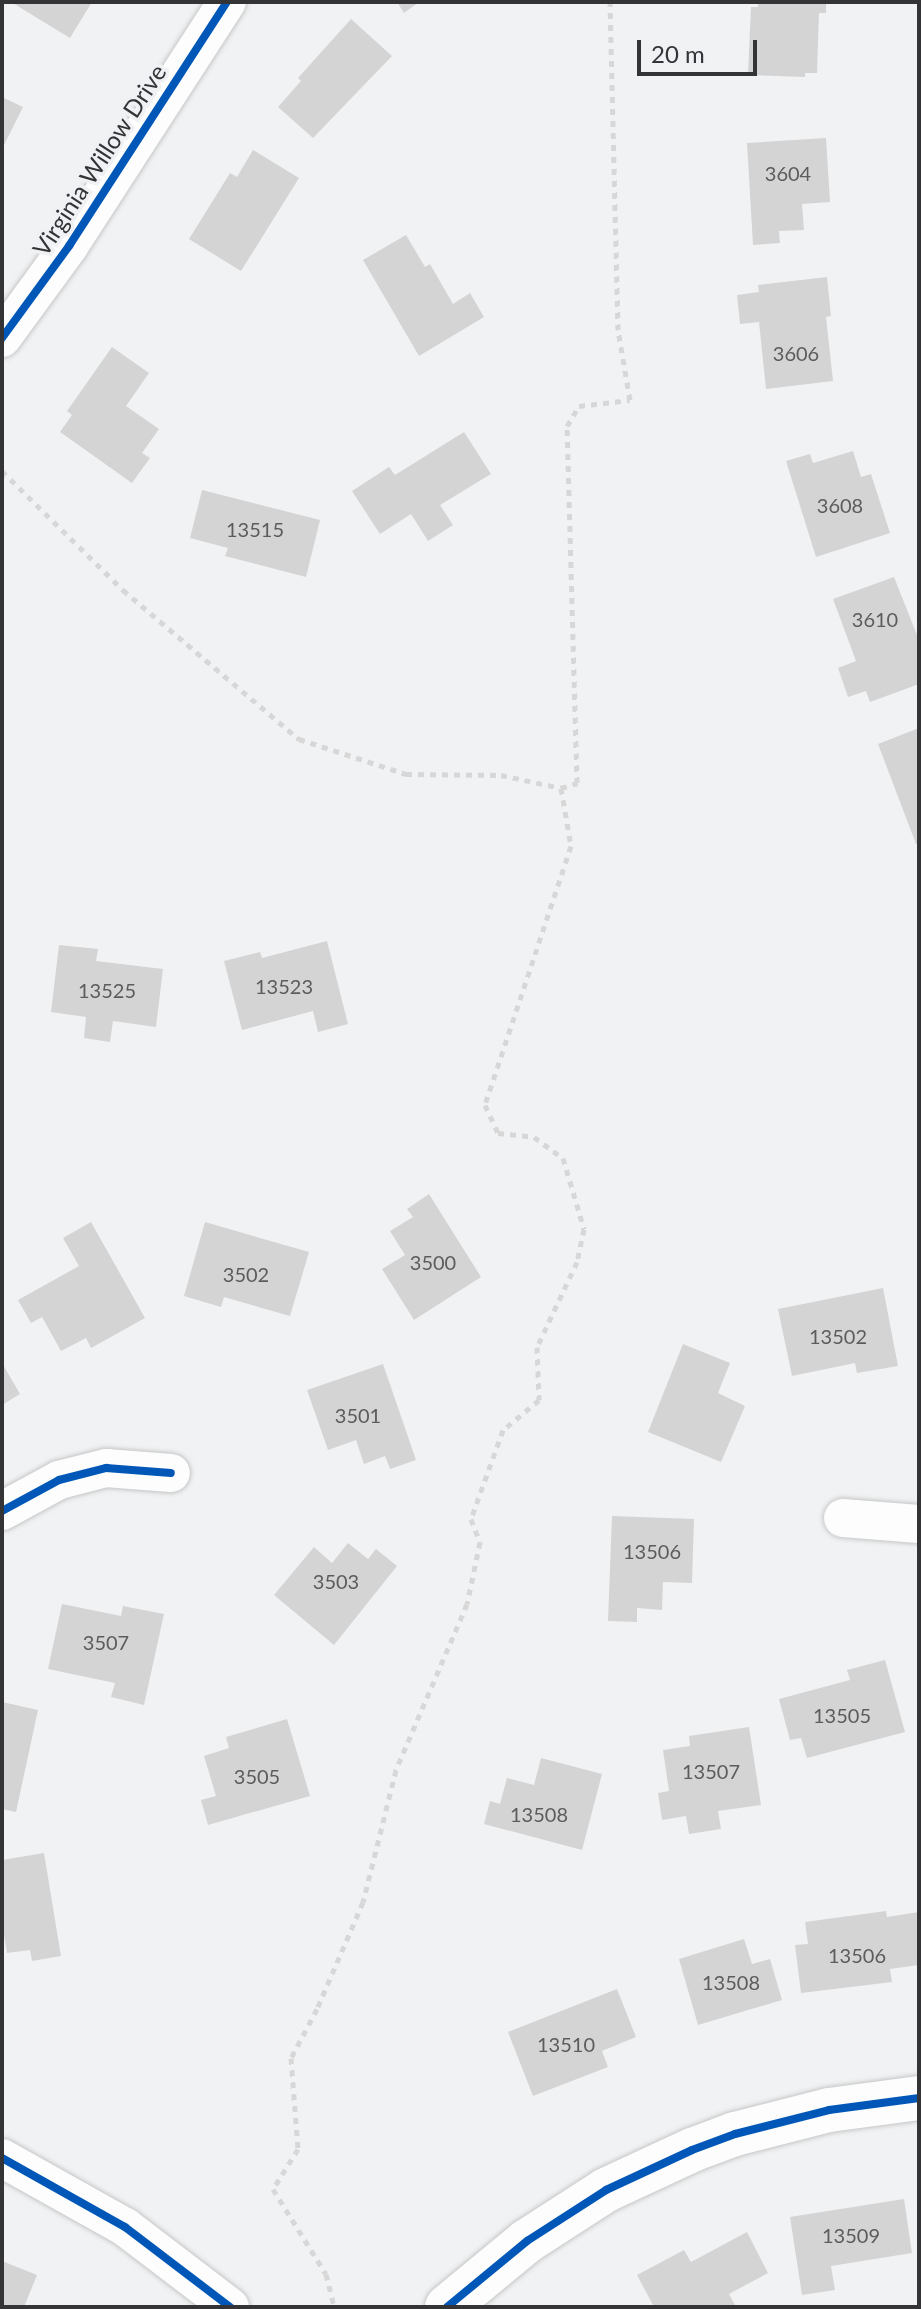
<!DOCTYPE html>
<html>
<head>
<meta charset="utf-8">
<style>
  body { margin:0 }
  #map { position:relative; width:921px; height:2309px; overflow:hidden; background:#f1f2f3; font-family:Lato,sans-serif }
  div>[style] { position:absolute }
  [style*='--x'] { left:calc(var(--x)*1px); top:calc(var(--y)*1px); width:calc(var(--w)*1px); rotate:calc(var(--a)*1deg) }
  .building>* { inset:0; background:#d5d4d5 }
  .path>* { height:5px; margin-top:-2.5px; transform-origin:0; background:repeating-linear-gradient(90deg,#d7d7d8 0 6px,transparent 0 12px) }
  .roads { filter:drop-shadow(0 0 2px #c6c7c8) drop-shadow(0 0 2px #c6c7c8) }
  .minor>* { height:38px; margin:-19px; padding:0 19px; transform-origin:19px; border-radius:19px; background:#fdfdfd }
  .tertiary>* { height:44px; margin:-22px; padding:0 22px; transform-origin:22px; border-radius:22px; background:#fdfdfd }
  .cycleway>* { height:8px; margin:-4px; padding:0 4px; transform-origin:4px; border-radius:4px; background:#0057b8 }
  span { translate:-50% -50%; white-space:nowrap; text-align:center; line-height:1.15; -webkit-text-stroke:7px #f0f1f4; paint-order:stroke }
  .number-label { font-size:20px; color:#5c5c5e }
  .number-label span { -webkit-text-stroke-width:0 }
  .street-label { font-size:24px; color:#343436 }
  .frame { position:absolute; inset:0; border:4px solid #343436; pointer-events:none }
  .scale { position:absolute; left:637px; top:40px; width:120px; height:36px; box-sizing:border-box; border:4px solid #343436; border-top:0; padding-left:10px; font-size:24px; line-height:28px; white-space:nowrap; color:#343436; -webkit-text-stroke:6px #f0f1f4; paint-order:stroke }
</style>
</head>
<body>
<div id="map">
  <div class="building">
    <div style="clip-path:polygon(11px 2px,92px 2px,70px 38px)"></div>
    <div style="clip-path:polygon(397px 2px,419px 2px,404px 13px)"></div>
    <div style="clip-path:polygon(758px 2px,826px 2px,826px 13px,819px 13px,817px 73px,805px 73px,805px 77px,748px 75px,751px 7px,758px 7px)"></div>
    <div style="clip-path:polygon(351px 19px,392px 56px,313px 138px,278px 107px,301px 81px,298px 78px)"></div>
    <div style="clip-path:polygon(2px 97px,23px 107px,2px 149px)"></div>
    <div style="clip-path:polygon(826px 138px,830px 202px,802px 204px,804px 230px,779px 231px,780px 243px,753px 245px,747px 143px)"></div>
    <div style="clip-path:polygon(253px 150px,299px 178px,241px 271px,189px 239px,230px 173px,237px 177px)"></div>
    <div style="clip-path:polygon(406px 235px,425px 267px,430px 264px,453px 304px,470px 293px,484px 317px,419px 356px,363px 260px)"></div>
    <div style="clip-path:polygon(827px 277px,831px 316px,826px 317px,833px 381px,766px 389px,759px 322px,740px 324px,737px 295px,759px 292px,758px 285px)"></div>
    <div style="clip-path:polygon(112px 347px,149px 373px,126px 406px,159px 429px,142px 453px,150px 458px,132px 483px,60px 432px,72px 415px,67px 411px)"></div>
    <div style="clip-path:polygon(464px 432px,491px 474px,440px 505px,453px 525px,428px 541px,411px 514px,380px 534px,352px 491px,389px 467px,395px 475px)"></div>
    <div style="clip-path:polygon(853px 451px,861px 477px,871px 474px,890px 533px,816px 557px,786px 461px,810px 454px,813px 463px)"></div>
    <div style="clip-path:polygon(202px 490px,320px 520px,306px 577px,225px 556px,228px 548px,190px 538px)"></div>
    <div style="clip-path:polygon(894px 577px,919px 640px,919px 684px,870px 702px,866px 691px,848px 697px,838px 668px,856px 661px,833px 599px)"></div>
    <div style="clip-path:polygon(919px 728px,919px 843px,916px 844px,878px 744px)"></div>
    <div style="clip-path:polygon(327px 941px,348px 1024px,318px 1032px,313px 1011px,242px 1030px,224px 961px,260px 952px,262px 958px)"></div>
    <div style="clip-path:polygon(59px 945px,98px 949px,96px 961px,163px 969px,156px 1027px,113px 1021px,110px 1042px,84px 1038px,86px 1017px,51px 1012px)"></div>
    <div style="clip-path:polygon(429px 1194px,481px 1277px,414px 1320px,382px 1269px,405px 1255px,390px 1231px,413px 1217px,407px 1209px)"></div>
    <div style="clip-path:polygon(91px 1222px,145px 1318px,91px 1348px,86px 1338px,61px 1351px,42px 1317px,31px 1323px,18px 1300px,79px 1266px,63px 1238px)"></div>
    <div style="clip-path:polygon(205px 1222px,309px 1252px,290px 1316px,224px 1297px,221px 1307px,184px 1296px)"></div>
    <div style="clip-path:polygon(883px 1288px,898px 1366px,857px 1373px,855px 1363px,792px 1376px,778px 1309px)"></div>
    <div style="clip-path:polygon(683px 1344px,730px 1363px,718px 1393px,745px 1406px,721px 1462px,648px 1432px)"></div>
    <div style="clip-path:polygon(2px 1363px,20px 1394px,2px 1405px)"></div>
    <div style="clip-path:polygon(383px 1364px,416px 1460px,390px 1469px,385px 1456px,364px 1464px,356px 1440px,328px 1450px,307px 1390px)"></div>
    <div style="clip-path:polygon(612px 1516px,694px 1519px,692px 1583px,663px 1582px,662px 1610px,637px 1608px,637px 1622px,608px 1621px)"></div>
    <div style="clip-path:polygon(348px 1543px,368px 1559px,376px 1549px,397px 1566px,334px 1645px,274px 1595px,314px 1547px,332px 1563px)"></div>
    <div style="clip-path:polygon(62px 1604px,121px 1616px,123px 1606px,164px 1614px,144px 1705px,111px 1697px,115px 1683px,48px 1669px)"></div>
    <div style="clip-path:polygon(885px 1660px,905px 1732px,807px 1758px,801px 1738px,790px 1740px,779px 1699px,850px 1680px,847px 1670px)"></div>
    <div style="clip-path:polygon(2px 1702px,38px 1710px,16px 1812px,2px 1809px)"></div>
    <div style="clip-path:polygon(287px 1719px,310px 1796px,208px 1825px,201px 1800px,216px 1796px,204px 1756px,229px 1748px,226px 1737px)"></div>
    <div style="clip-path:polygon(749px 1727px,761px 1805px,718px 1811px,721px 1829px,689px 1834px,686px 1816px,662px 1820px,658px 1793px,669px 1791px,663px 1750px,690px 1746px,689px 1736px)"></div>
    <div style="clip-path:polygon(541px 1758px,602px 1774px,582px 1850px,484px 1824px,490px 1801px,500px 1804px,507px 1778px,534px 1785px)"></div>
    <div style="clip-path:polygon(44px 1853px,61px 1956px,32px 1961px,30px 1950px,7px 1953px,2px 1923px,2px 1860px)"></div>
    <div style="clip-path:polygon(886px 1911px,887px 1917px,919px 1912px,919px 1965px,890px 1969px,892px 1982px,801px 1993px,795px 1945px,808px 1944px,805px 1922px)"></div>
    <div style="clip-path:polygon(744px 1939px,752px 1964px,770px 1959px,782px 2000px,698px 2025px,679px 1959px)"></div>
    <div style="clip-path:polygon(617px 1989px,636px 2037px,602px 2051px,608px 2067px,533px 2096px,508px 2032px)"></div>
    <div style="clip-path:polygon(904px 2199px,912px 2253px,831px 2266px,835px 2290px,802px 2295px,790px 2217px)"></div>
    <div style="clip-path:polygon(747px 2232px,768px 2273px,729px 2294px,736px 2307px,654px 2307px,637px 2275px,684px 2250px,691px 2262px)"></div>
    <div style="clip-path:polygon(2px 2261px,37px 2275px,24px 2307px,2px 2307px)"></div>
  </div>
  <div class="path">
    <div style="--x:2;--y:471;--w:170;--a:44.5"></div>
    <div style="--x:123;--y:590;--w:231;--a:40.3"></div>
    <div style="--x:299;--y:739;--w:113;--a:18.1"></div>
    <div style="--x:406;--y:774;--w:95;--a:0.6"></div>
    <div style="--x:501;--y:775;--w:61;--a:12.2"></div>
    <div style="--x:561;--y:788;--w:59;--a:80.2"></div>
    <div style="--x:571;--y:846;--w:273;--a:108.4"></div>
    <div style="--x:485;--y:1105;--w:31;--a:65"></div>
    <div style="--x:498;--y:1133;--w:36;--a:6"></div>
    <div style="--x:534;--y:1137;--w:36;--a:36"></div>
    <div style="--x:563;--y:1158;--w:74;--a:73.5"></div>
    <div style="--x:584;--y:1229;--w:34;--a:102"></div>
    <div style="--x:577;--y:1262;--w:94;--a:115.2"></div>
    <div style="--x:537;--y:1347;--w:53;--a:87.8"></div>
    <div style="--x:539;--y:1400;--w:47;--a:140.2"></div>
    <div style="--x:503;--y:1430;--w:95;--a:109.8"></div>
    <div style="--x:471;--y:1519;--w:25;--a:69"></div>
    <div style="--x:480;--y:1542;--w:63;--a:101.8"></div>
    <div style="--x:467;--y:1604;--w:181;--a:113.2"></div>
    <div style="--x:396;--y:1770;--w:136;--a:104"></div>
    <div style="--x:363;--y:1902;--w:116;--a:113.3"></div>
    <div style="--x:317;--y:2009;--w:55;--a:118"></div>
    <div style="--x:291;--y:2058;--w:91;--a:85.6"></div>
    <div style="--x:298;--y:2149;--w:47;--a:122"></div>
    <div style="--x:273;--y:2189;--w:100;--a:58.1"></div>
    <div style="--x:326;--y:2274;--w:34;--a:76"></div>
    <div style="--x:561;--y:788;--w:17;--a:-17"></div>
    <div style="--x:577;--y:783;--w:357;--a:-91.6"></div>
    <div style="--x:567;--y:426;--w:23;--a:-59"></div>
    <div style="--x:579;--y:406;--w:51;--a:-6.7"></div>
    <div style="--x:630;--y:400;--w:71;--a:-99.7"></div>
    <div style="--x:618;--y:330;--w:328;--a:-91.4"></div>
  </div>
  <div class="roads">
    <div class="minor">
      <div style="--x:2;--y:338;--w:114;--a:-53.9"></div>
      <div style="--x:69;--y:246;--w:291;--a:-57.1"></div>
      <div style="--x:2;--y:1511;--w:65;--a:-28.5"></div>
      <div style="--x:59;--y:1480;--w:49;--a:-14.3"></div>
      <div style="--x:106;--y:1468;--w:65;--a:4.4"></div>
      <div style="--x:843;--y:1518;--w:76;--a:4.5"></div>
      <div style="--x:2;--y:2158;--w:141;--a:29.3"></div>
      <div style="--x:125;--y:2227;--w:132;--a:37.3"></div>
    </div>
    <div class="tertiary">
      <div style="--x:447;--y:2307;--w:104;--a:-39.5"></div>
      <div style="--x:527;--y:2241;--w:94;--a:-32.8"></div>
      <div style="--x:606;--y:2190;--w:95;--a:-24.9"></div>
      <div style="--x:692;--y:2150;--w:46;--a:-20.4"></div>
      <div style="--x:735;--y:2134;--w:97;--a:-14.3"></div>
      <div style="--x:829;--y:2110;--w:91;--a:-7.6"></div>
    </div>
  </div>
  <div class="cycleway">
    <div style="--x:2;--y:338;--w:114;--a:-53.9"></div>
    <div style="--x:69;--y:246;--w:291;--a:-57.1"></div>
    <div style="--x:2;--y:1511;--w:65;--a:-28.5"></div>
    <div style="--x:59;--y:1480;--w:49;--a:-14.3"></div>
    <div style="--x:106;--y:1468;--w:65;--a:4.4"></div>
    <div style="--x:2;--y:2158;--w:141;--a:29.3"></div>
    <div style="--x:125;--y:2227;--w:132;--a:37.3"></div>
    <div style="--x:447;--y:2307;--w:104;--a:-39.5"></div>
    <div style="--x:527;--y:2241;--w:94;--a:-32.8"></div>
    <div style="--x:606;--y:2190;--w:95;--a:-24.9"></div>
    <div style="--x:692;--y:2150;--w:46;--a:-20.4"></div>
    <div style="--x:735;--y:2134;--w:97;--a:-14.3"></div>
    <div style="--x:829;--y:2110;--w:91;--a:-7.6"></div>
  </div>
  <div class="number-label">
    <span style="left:788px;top:173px">3604</span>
    <span style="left:796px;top:353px">3606</span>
    <span style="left:840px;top:505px">3608</span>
    <span style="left:255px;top:529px">13515</span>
    <span style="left:875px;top:619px">3610</span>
    <span style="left:284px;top:986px">13523</span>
    <span style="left:107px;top:990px">13525</span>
    <span style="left:433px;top:1262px">3500</span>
    <span style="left:246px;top:1274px">3502</span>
    <span style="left:838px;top:1336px">13502</span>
    <span style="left:358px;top:1415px">3501</span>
    <span style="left:652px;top:1551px">13506</span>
    <span style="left:336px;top:1581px">3503</span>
    <span style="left:106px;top:1642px">3507</span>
    <span style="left:842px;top:1715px">13505</span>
    <span style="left:711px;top:1771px">13507</span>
    <span style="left:257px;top:1776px">3505</span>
    <span style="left:539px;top:1814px">13508</span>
    <span style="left:857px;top:1955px">13506</span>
    <span style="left:731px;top:1982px">13508</span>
    <span style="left:566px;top:2044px">13510</span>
    <span style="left:851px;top:2235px">13509</span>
  </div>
  <div class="street-label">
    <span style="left:99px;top:160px;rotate:-57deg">Virginia Willow Drive</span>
  </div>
  <div class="frame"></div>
  <div class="scale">20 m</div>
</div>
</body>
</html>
